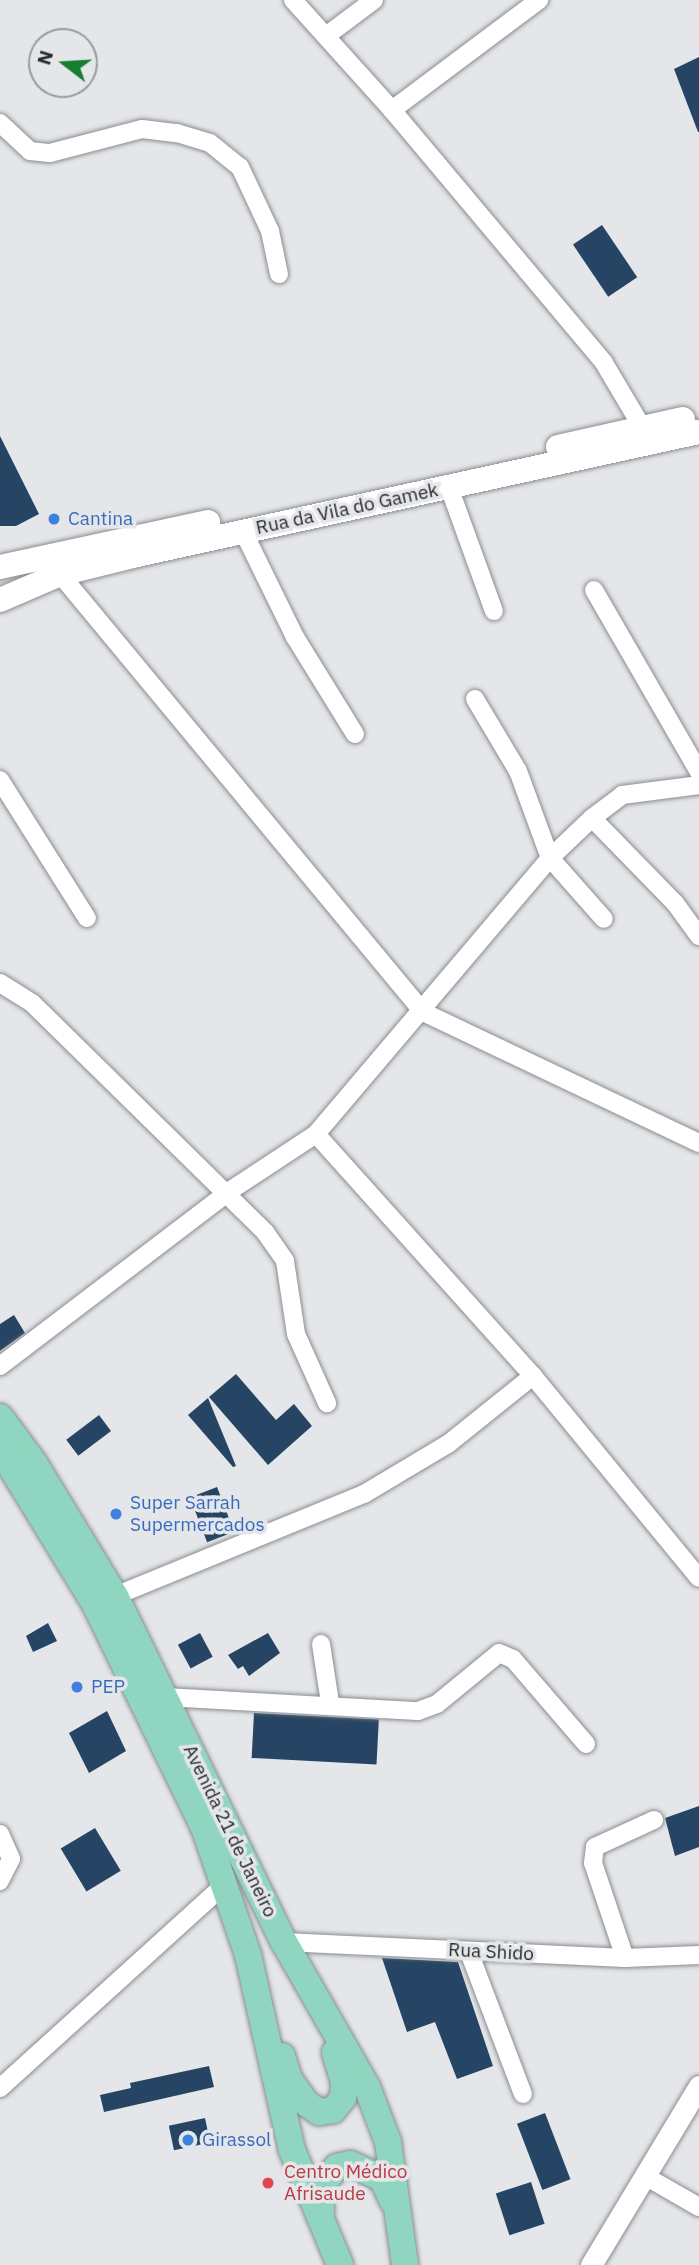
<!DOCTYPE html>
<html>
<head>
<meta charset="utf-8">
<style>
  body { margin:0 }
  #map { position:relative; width:699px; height:2265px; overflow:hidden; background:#e4e6e9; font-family:"IBM Plex Sans",sans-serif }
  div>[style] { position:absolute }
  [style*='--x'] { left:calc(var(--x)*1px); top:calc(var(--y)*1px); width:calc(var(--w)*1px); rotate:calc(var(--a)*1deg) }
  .building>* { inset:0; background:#264564; transform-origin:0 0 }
  .roads { filter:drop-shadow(0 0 2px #8a8d8f) drop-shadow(0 0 2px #8a8d8f) }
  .minor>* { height:18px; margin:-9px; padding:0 9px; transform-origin:9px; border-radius:9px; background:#fff }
  .tertiary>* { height:21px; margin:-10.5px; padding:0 10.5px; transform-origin:10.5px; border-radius:10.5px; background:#fff }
  .secondary>* { height:24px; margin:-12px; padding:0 12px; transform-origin:12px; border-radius:12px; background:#fff }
  .primary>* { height:26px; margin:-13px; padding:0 13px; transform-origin:13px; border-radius:13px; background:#8fd5bf }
  .dots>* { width:19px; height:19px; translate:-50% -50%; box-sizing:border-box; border:4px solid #e4e6e9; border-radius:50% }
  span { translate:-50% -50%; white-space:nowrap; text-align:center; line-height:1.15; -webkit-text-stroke:7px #e4e6e9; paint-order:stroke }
  .street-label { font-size:19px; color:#292a2b }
  .shop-label { font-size:19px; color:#366cbe }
  .left { translate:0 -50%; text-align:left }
  .health-label { font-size:19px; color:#be3a42 }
  .north { position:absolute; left:28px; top:28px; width:70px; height:70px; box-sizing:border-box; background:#e4e6e9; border:2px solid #999b9d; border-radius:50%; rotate:287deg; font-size:19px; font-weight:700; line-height:28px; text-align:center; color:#292a2b }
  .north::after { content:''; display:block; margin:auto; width:24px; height:32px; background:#167d31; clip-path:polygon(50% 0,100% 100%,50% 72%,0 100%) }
</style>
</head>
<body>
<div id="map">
  <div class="building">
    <div style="clip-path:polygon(699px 57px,699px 132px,698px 132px,674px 69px)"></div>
    <div style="left:602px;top:225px;width:63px;height:35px;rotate:56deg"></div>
    <div style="clip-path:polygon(0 436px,39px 514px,16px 526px,0 526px)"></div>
    <div style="clip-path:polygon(14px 1315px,25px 1333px,0 1351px,0 1324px)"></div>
    <div style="clip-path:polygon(236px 1374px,276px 1420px,294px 1404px,312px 1426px,268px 1465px,209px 1397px)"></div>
    <div style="clip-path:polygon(208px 1398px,236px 1466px,233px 1467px,188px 1415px)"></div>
    <div style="left:99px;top:1415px;width:20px;height:41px;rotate:53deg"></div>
    <div style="left:217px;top:1487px;width:48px;height:29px;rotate:69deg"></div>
    <div style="clip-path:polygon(48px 1623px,57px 1641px,33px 1652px,26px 1636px)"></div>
    <div style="left:200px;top:1633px;width:27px;height:25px;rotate:62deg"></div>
    <div style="clip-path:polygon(268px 1633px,280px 1653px,249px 1676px,243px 1666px,238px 1669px,228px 1655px)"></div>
    <div style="clip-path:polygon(107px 1711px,126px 1751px,89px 1773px,69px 1733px)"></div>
    <div style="left:254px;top:1713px;width:125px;height:45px;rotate:3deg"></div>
    <div style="clip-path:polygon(699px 1806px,699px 1847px,675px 1856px,665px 1818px)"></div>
    <div style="left:95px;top:1828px;width:50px;height:40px;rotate:59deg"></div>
    <div style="clip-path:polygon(382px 1958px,458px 1962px,493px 2066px,457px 2079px,435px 2022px,407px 2032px)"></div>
    <div style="clip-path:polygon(209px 2066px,214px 2087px,104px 2112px,100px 2095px,131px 2088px,130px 2083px)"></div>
    <div style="left:545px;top:2113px;width:71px;height:30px;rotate:69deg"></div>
    <div style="left:205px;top:2118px;width:25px;height:37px;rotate:78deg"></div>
    <div style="left:531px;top:2182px;width:44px;height:37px;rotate:72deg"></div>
  </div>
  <div class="roads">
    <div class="minor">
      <div style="--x:293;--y:0;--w:148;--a:48"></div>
      <div style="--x:392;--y:110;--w:330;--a:50"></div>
      <div style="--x:604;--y:363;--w:74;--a:59.3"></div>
      <div style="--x:326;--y:36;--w:60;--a:-36.9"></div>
      <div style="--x:392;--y:110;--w:184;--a:-36.8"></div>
      <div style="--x:0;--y:123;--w:41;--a:43"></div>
      <div style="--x:30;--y:151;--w:20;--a:6"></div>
      <div style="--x:50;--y:153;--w:95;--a:-14.6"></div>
      <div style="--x:142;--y:129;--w:35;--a:7"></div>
      <div style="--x:177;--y:133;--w:34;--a:17"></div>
      <div style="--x:210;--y:143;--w:38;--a:39"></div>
      <div style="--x:240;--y:167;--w:71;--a:64.9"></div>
      <div style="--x:270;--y:231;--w:44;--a:78.2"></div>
      <div style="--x:449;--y:487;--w:132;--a:70.1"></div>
      <div style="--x:243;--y:531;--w:118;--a:63.9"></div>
      <div style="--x:295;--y:637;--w:114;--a:58.3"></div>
      <div style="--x:60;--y:574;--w:569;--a:50.35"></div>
      <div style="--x:423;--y:1012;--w:306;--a:25.4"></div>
      <div style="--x:594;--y:590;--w:210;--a:60"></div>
      <div style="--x:475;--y:699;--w:84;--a:59.2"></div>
      <div style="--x:518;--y:771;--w:93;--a:69.8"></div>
      <div style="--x:550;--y:858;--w:81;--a:48.5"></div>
      <div style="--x:0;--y:780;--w:163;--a:57.8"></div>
      <div style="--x:592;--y:818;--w:119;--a:45.7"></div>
      <div style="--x:675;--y:903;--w:41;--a:54"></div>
      <div style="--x:0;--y:983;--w:38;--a:32"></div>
      <div style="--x:32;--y:1003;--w:327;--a:44.5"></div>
      <div style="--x:265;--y:1232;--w:35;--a:55"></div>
      <div style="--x:285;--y:1261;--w:74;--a:81.4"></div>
      <div style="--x:296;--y:1334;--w:76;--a:65.8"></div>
      <div style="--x:316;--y:1134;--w:325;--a:48.1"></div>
      <div style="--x:533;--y:1376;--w:261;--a:50.6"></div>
      <div style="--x:0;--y:1366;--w:287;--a:-37.3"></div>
      <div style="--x:228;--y:1192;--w:105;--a:-33.4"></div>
      <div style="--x:316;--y:1134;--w:362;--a:-49.7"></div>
      <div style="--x:550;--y:858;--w:58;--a:-43.6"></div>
      <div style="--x:592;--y:818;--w:38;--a:-37"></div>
      <div style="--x:622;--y:795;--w:78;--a:-7.4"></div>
      <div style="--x:115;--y:1596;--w:269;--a:-22.3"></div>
      <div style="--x:364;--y:1494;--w:98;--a:-30.8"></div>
      <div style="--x:448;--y:1444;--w:109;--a:-38.7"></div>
      <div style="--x:321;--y:1644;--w:60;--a:81.3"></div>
      <div style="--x:165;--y:1697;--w:253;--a:3.2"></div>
      <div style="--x:418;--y:1711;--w:20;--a:-20"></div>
      <div style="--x:437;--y:1704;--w:80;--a:-39.4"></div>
      <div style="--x:499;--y:1653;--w:15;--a:23"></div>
      <div style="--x:513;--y:1659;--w:112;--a:49.3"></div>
      <div style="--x:0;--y:1834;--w:27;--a:66"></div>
      <div style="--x:11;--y:1859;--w:25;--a:117"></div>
      <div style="--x:284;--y:1942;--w:341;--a:2.7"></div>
      <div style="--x:625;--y:1958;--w:74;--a:-2.3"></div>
      <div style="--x:469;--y:1952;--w:152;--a:69.2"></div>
      <div style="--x:625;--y:1958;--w:100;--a:-108.6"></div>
      <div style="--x:593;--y:1863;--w:16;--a:-83"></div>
      <div style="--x:595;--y:1847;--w:65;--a:-24.6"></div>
      <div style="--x:0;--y:2088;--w:304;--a:-42.2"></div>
      <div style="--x:645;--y:2176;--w:62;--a:29.9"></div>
    </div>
    <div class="tertiary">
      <div style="--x:591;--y:2265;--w:209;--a:-58.9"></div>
    </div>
    <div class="secondary">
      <div style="--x:558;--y:447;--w:128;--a:-12.6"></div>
      <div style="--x:0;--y:567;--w:213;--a:-12.2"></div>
      <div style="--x:0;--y:600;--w:65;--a:-23.4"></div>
      <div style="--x:60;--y:574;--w:79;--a:-13.9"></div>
      <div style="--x:137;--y:555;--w:575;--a:-12.35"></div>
    </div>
    <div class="primary">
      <div style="--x:0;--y:1417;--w:57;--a:53.5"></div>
      <div style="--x:34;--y:1463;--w:156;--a:58.7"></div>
      <div style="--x:115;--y:1596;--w:385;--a:64"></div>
      <div style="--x:284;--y:1942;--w:167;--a:60.2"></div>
      <div style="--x:367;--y:2087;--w:59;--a:69.1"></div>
      <div style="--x:388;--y:2142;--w:124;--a:82.1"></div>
      <div style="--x:0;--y:1449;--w:182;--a:58.5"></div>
      <div style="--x:95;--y:1604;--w:248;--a:64"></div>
      <div style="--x:204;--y:1827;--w:135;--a:71"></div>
      <div style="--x:248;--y:1955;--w:200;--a:77.3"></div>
      <div style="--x:292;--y:2150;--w:125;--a:67.3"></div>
      <div style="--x:282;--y:2056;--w:24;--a:73"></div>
      <div style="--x:289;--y:2079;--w:29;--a:55"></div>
      <div style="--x:306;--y:2103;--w:16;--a:35"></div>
      <div style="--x:319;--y:2112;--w:14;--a:-8"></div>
      <div style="--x:333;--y:2110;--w:16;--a:-50"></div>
      <div style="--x:343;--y:2098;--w:16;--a:-86"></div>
      <div style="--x:344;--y:2082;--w:31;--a:-107"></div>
      <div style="--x:321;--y:2213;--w:27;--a:-92"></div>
      <div style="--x:320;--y:2186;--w:25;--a:-48"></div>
      <div style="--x:337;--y:2167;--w:13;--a:-13"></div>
      <div style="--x:350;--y:2164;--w:35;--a:24"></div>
      <div style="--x:382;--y:2178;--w:26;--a:65"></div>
    </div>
  </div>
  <div class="dots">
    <div style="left:54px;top:519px;background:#3f7fe0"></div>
    <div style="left:116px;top:1514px;background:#3f7fe0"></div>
    <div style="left:77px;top:1687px;background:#3f7fe0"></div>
    <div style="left:188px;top:2140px;background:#3f7fe0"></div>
    <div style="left:268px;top:2183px;background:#e0444e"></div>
  </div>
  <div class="street-label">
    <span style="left:347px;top:509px;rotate:-12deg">Rua da Vila do Gamek</span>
    <span style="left:230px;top:1831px;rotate:64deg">Avenida 21 de Janeiro</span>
    <span style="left:491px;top:1952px;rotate:3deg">Rua Shido</span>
  </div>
  <div class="shop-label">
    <span class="left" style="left:68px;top:519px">Cantina</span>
    <span class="left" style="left:130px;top:1514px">Super Sarrah<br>Supermercados</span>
    <span class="left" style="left:91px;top:1687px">PEP</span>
    <span class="left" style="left:202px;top:2140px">Girassol</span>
  </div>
  <div class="health-label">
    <span class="left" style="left:284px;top:2183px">Centro Médico<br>Afrisaude</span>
  </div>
  <div class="north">N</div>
</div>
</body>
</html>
